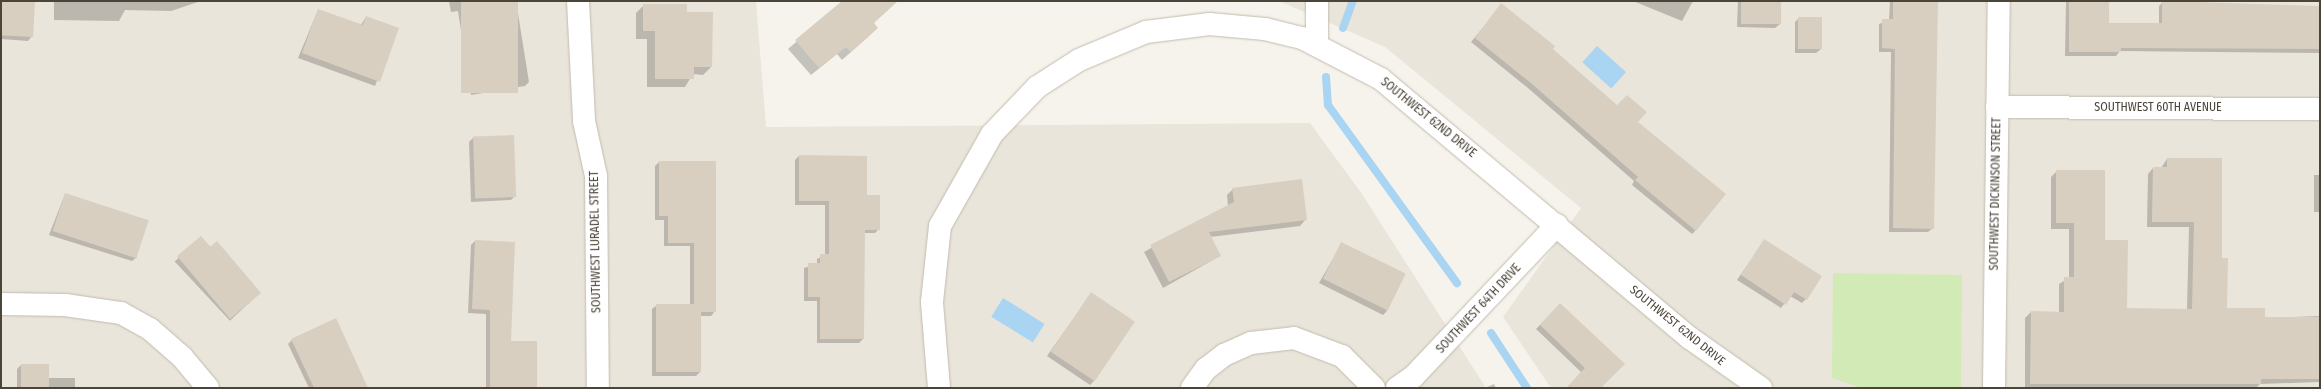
<!DOCTYPE html>
<html>
<head>
<meta charset="utf-8">
<style>
  body { margin:0 }
  #map { position:relative; width:2321px; height:389px; overflow:hidden; background:#f6f3ec; font-family:"Fira Sans Condensed",sans-serif }
  div>[style] { position:absolute }
  [style*='--x'] { left:calc(var(--x)*1px); top:calc(var(--y)*1px); width:calc(var(--w)*1px); rotate:calc(var(--a)*1deg) }
  .residential>* { inset:0; background:#eae5da }
  .green>* { inset:0; background:#d2eab5 }
  .water>* { inset:0; background:#a9d4f2; transform-origin:0 0 }
  .shadow>* { inset:0; background:#0003; transform-origin:0 0 }
  .stream>* { height:8px; margin:-4px; padding:0 4px; transform-origin:4px; border-radius:4px; background:#a9d4f2 }
  .building>* { inset:0; background:#d8cfc1; transform-origin:0 0 }
  .roads { filter:drop-shadow(0 0 1px #c2bbae) drop-shadow(0 0 1px #c2bbae) }
  .minor>* { height:22px; margin:-11px; padding:0 11px; transform-origin:11px; border-radius:11px; background:#fff }
  span { translate:-50% -50%; white-space:nowrap; text-align:center; line-height:1.15; -webkit-text-stroke:3px #fff; paint-order:stroke }
  .street-label { font-size:12px; color:#4b4439 }
  .frame { position:absolute; inset:0; border:2px solid #4b4439; pointer-events:none }
</style>
</head>
<body>
<div id="map">
  <div class="residential">
    <div style="clip-path:polygon(1px 1px,756px 1px,766px 127px,1310px 123px,1362px 194px,1486px 388px,1px 388px)"></div>
    <div style="clip-path:polygon(1279px 1px,2320px 1px,2320px 388px,1551px 388px,1503px 317px,1581px 208px,1385px 47px)"></div>
  </div>
  <div class="green">
    <div style="clip-path:polygon(1833px 273px,1962px 275px,1961px 388px,1861px 388px,1832px 378px)"></div>
  </div>
  <div class="water">
    <div style="left:1597px;top:46px;width:39px;height:22px;rotate:42deg"></div>
    <div style="left:1003px;top:298px;width:49px;height:22px;rotate:32deg"></div>
  </div>
  <div class="shadow">
    <div style="clip-path:polygon(1px 1px,34px 1px,32px 36px,28px 41px,1px 39px)"></div>
    <div style="clip-path:polygon(54px 1px,201px 1px,171px 11px,125px 10px,119px 21px,54px 20px)"></div>
    <div style="clip-path:polygon(449px 1px,516px 1px,529px 82px,525px 86px,471px 95px,458px 11px,451px 12px)"></div>
    <div style="clip-path:polygon(844px 1px,892px 1px,873px 23px,877px 28px,869px 36px,842px 60px,837px 54px,811px 75px,788px 49px)"></div>
    <div style="clip-path:polygon(1633px 1px,1693px 1px,1682px 21px)"></div>
    <div style="clip-path:polygon(1738px 1px,1780px 1px,1780px 24px,1775px 28px,1737px 27px)"></div>
    <div style="clip-path:polygon(1890px 1px,1937px 1px,1933px 228px,1928px 232px,1889px 232px,1891px 52px,1879px 52px,1879px 24px,1889px 20px)"></div>
    <div style="clip-path:polygon(2066px 1px,2108px 1px,2108px 24px,2159px 24px,2159px 6px,2163px 2px,2320px 7px,2320px 53px,2120px 51px,2116px 56px,2065px 56px)"></div>
    <div style="clip-path:polygon(644px 5px,686px 13px,711px 67px,703px 75px,693px 74px,685px 87px,647px 87px,647px 39px,636px 39px,636px 13px)"></div>
    <div style="clip-path:polygon(1498px 9px,1637px 122px,1696px 230px,1692px 234px,1632px 185px,1634px 181px,1528px 88px,1471px 42px)"></div>
    <div style="clip-path:polygon(318px 10px,361px 25px,366px 17px,398px 28px,375px 86px,298px 58px)"></div>
    <div style="clip-path:polygon(1799px 18px,1821px 18px,1821px 49px,1816px 53px,1795px 53px,1795px 22px)"></div>
    <div style="clip-path:polygon(513px 136px,515px 196px,511px 200px,471px 202px,469px 142px,473px 138px)"></div>
    <div style="clip-path:polygon(799px 156px,866px 196px,879px 229px,875px 233px,864px 233px,863px 339px,859px 343px,817px 343px,817px 301px,804px 301px,804px 268px,817px 264px,817px 259px,825px 255px,825px 205px,795px 205px,795px 160px)"></div>
    <div style="clip-path:polygon(2167px 159px,2221px 159px,2221px 259px,2226px 309px,2264px 318px,2320px 316px,2320px 382px,2260px 384px,2256px 388px,2025px 388px,2025px 318px,2031px 312px,2059px 313px,2059px 284px,2069px 278px,2069px 229px,2051px 229px,2051px 177px,2057px 171px,2104px 241px,2126px 309px,2187px 310px,2189px 227px,2147px 227px,2148px 174px,2153px 168px,2161px 168px)"></div>
    <div style="clip-path:polygon(659px 162px,715px 162px,715px 311px,711px 316px,700px 316px,700px 372px,696px 376px,652px 376px,652px 309px,657px 305px,690px 305px,690px 246px,664px 246px,664px 220px,655px 220px,655px 166px)"></div>
    <div style="left:2320px;top:175px;width:37px;height:6px;rotate:90deg"></div>
    <div style="clip-path:polygon(1233px 189px,1306px 219px,1300px 226px,1210px 237px,1220px 256px,1163px 288px,1144px 252px,1228px 206px,1227px 195px)"></div>
    <div style="clip-path:polygon(65px 194px,137px 257px,132px 261px,49px 235px)"></div>
    <div style="left:201px;top:237px;width:81px;height:36px;rotate:47deg"></div>
    <div style="clip-path:polygon(475px 241px,510px 342px,536px 388px,486px 388px,486px 314px,468px 313px,471px 245px)"></div>
    <div style="clip-path:polygon(1764px 241px,1806px 299px,1802px 303px,1790px 296px,1781px 308px,1737px 280px)"></div>
    <div style="clip-path:polygon(1342px 243px,1387px 311px,1383px 315px,1319px 283px)"></div>
    <div style="clip-path:polygon(1091px 294px,1094px 381px,1090px 385px,1047px 356px)"></div>
    <div style="clip-path:polygon(1560px 304px,1600px 388px,1567px 388px,1581px 372px,1536px 329px)"></div>
    <div style="clip-path:polygon(292px 340px,367px 388px,309px 388px,288px 344px)"></div>
    <div style="clip-path:polygon(21px 365px,48px 378px,75px 378px,75px 388px,17px 388px,17px 369px)"></div>
    <div style="clip-path:polygon(1494px 384px,1496px 388px,1485px 388px)"></div>
  </div>
  <div class="stream">
    <div style="--x:1343;--y:28;--w:29;--a:-70"></div>
    <div style="--x:1326;--y:77;--w:28;--a:86"></div>
    <div style="--x:1328;--y:105;--w:220;--a:54.1"></div>
    <div style="--x:1491;--y:333;--w:66;--a:56.8"></div>
  </div>
  <div class="building">
    <div style="left:35px;top:1px;width:36px;height:34px;rotate:93deg"></div>
    <div style="left:461px;top:1px;width:57px;height:92px"></div>
    <div style="clip-path:polygon(842px 1px,898px 1px,874px 23px,878px 28px,851px 52px,846px 47px,819px 68px,795px 40px)"></div>
    <div style="left:1741px;top:1px;width:40px;height:23px"></div>
    <div style="clip-path:polygon(1893px 1px,1938px 1px,1934px 229px,1893px 228px,1895px 49px,1882px 48px,1882px 19px,1893px 19px)"></div>
    <div style="clip-path:polygon(2069px 1px,2109px 1px,2109px 23px,2162px 23px,2162px 1px,2320px 6px,2320px 49px,2121px 48px,2121px 52px,2069px 52px)"></div>
    <div style="clip-path:polygon(1501px 3px,1555px 46px,1553px 49px,1617px 105px,1627px 95px,1647px 112px,1638px 122px,1726px 194px,1696px 231px,1635px 180px,1638px 177px,1532px 84px,1475px 38px)"></div>
    <div style="clip-path:polygon(643px 4px,687px 4px,687px 12px,713px 12px,712px 67px,694px 67px,694px 79px,655px 79px,655px 31px,643px 31px)"></div>
    <div style="clip-path:polygon(318px 9px,363px 25px,366px 16px,399px 28px,380px 82px,302px 53px)"></div>
    <div style="left:1798px;top:17px;width:24px;height:32px"></div>
    <div style="left:514px;top:135px;width:62px;height:41px;rotate:88deg"></div>
    <div style="clip-path:polygon(799px 155px,867px 156px,867px 195px,880px 195px,880px 230px,865px 230px,864px 339px,820px 339px,820px 297px,808px 297px,808px 263px,820px 263px,820px 254px,829px 254px,829px 201px,799px 201px)"></div>
    <div style="clip-path:polygon(2167px 158px,2222px 158px,2222px 258px,2228px 258px,2227px 308px,2265px 308px,2265px 317px,2320px 317px,2320px 379px,2261px 379px,2261px 384px,2030px 384px,2031px 311px,2064px 312px,2064px 277px,2074px 277px,2074px 223px,2056px 223px,2056px 170px,2105px 170px,2105px 240px,2128px 240px,2127px 308px,2192px 309px,2194px 222px,2152px 222px,2153px 167px,2167px 167px)"></div>
    <div style="clip-path:polygon(659px 161px,716px 161px,716px 312px,701px 312px,701px 372px,656px 372px,656px 304px,694px 304px,694px 243px,668px 243px,668px 216px,659px 216px)"></div>
    <div style="clip-path:polygon(1302px 179px,1307px 220px,1209px 232px,1221px 256px,1169px 282px,1150px 245px,1234px 202px,1232px 188px)"></div>
    <div style="left:65px;top:193px;width:88px;height:40px;rotate:18deg"></div>
    <div style="clip-path:polygon(201px 236px,210px 247px,217px 241px,261px 293px,230px 319px,177px 256px)"></div>
    <div style="clip-path:polygon(1764px 239px,1822px 276px,1807px 300px,1794px 292px,1786px 305px,1741px 275px)"></div>
    <div style="clip-path:polygon(475px 240px,515px 242px,511px 341px,537px 341px,537px 388px,490px 388px,490px 310px,472px 309px)"></div>
    <div style="left:1341px;top:242px;width:72px;height:41px;rotate:26deg"></div>
    <div style="left:1091px;top:292px;width:53px;height:72px;rotate:34deg"></div>
    <div style="clip-path:polygon(1560px 303px,1625px 364px,1601px 388px,1566px 388px,1585px 368px,1540px 325px)"></div>
    <div style="clip-path:polygon(336px 318px,368px 388px,314px 388px,291px 339px)"></div>
    <div style="left:21px;top:364px;width:28px;height:24px"></div>
  </div>
  <div class="roads">
    <div class="minor">
      <div style="--x:578;--y:1;--w:120;--a:87.1"></div>
      <div style="--x:584;--y:121;--w:56;--a:77.7"></div>
      <div style="--x:596;--y:176;--w:212;--a:89.5"></div>
      <div style="--x:1317;--y:43;--w:42;--a:-90"></div>
      <div style="--x:1997;--y:107;--w:323;--a:0.4"></div>
      <div style="--x:1;--y:304;--w:64;--a:0.9"></div>
      <div style="--x:65;--y:305;--w:57;--a:8.1"></div>
      <div style="--x:121;--y:313;--w:33;--a:29"></div>
      <div style="--x:150;--y:329;--w:43;--a:41.2"></div>
      <div style="--x:182;--y:357;--w:40;--a:50"></div>
      <div style="--x:939;--y:388;--w:86;--a:-94.7"></div>
      <div style="--x:932;--y:302;--w:76;--a:-84"></div>
      <div style="--x:940;--y:226;--w:106;--a:-60.5"></div>
      <div style="--x:992;--y:134;--w:65;--a:-46.2"></div>
      <div style="--x:1037;--y:87;--w:50;--a:-32.7"></div>
      <div style="--x:1079;--y:60;--w:73;--a:-22.7"></div>
      <div style="--x:1146;--y:32;--w:64;--a:-7.2"></div>
      <div style="--x:1209;--y:24;--w:56;--a:5.1"></div>
      <div style="--x:1265;--y:29;--w:38;--a:14"></div>
      <div style="--x:1302;--y:38;--w:89;--a:27.4"></div>
      <div style="--x:1381;--y:79;--w:403;--a:40"></div>
      <div style="--x:1690;--y:338;--w:87;--a:35.2"></div>
      <div style="--x:1192;--y:388;--w:24;--a:-54"></div>
      <div style="--x:1206;--y:369;--w:23;--a:-38"></div>
      <div style="--x:1224;--y:355;--w:30;--a:-24"></div>
      <div style="--x:1251;--y:343;--w:43;--a:-6.6"></div>
      <div style="--x:1294;--y:338;--w:51;--a:20.6"></div>
      <div style="--x:1342;--y:356;--w:45;--a:45"></div>
      <div style="--x:1397;--y:388;--w:21;--a:-35"></div>
      <div style="--x:1414;--y:376;--w:208;--a:-46.6"></div>
      <div style="--x:1994;--y:388;--w:387;--a:-89.3"></div>
    </div>
  </div>
  <div class="street-label">
    <span style="left:2158px;top:108px">SOUTHWEST 60TH AVENUE</span>
    <span style="left:1428px;top:118px;rotate:39deg">SOUTHWEST 62ND DRIVE</span>
    <span style="left:1996px;top:194px;rotate:-89deg">SOUTHWEST DICKINSON STREET</span>
    <span style="left:596px;top:242px;rotate:-91deg">SOUTHWEST LURADEL STREET</span>
    <span style="left:1479px;top:309px;rotate:-47deg">SOUTHWEST 64TH DRIVE</span>
    <span style="left:1677px;top:326px;rotate:39deg">SOUTHWEST 62ND DRIVE</span>
  </div>
  <div class="frame"></div>
</div>
</body>
</html>
